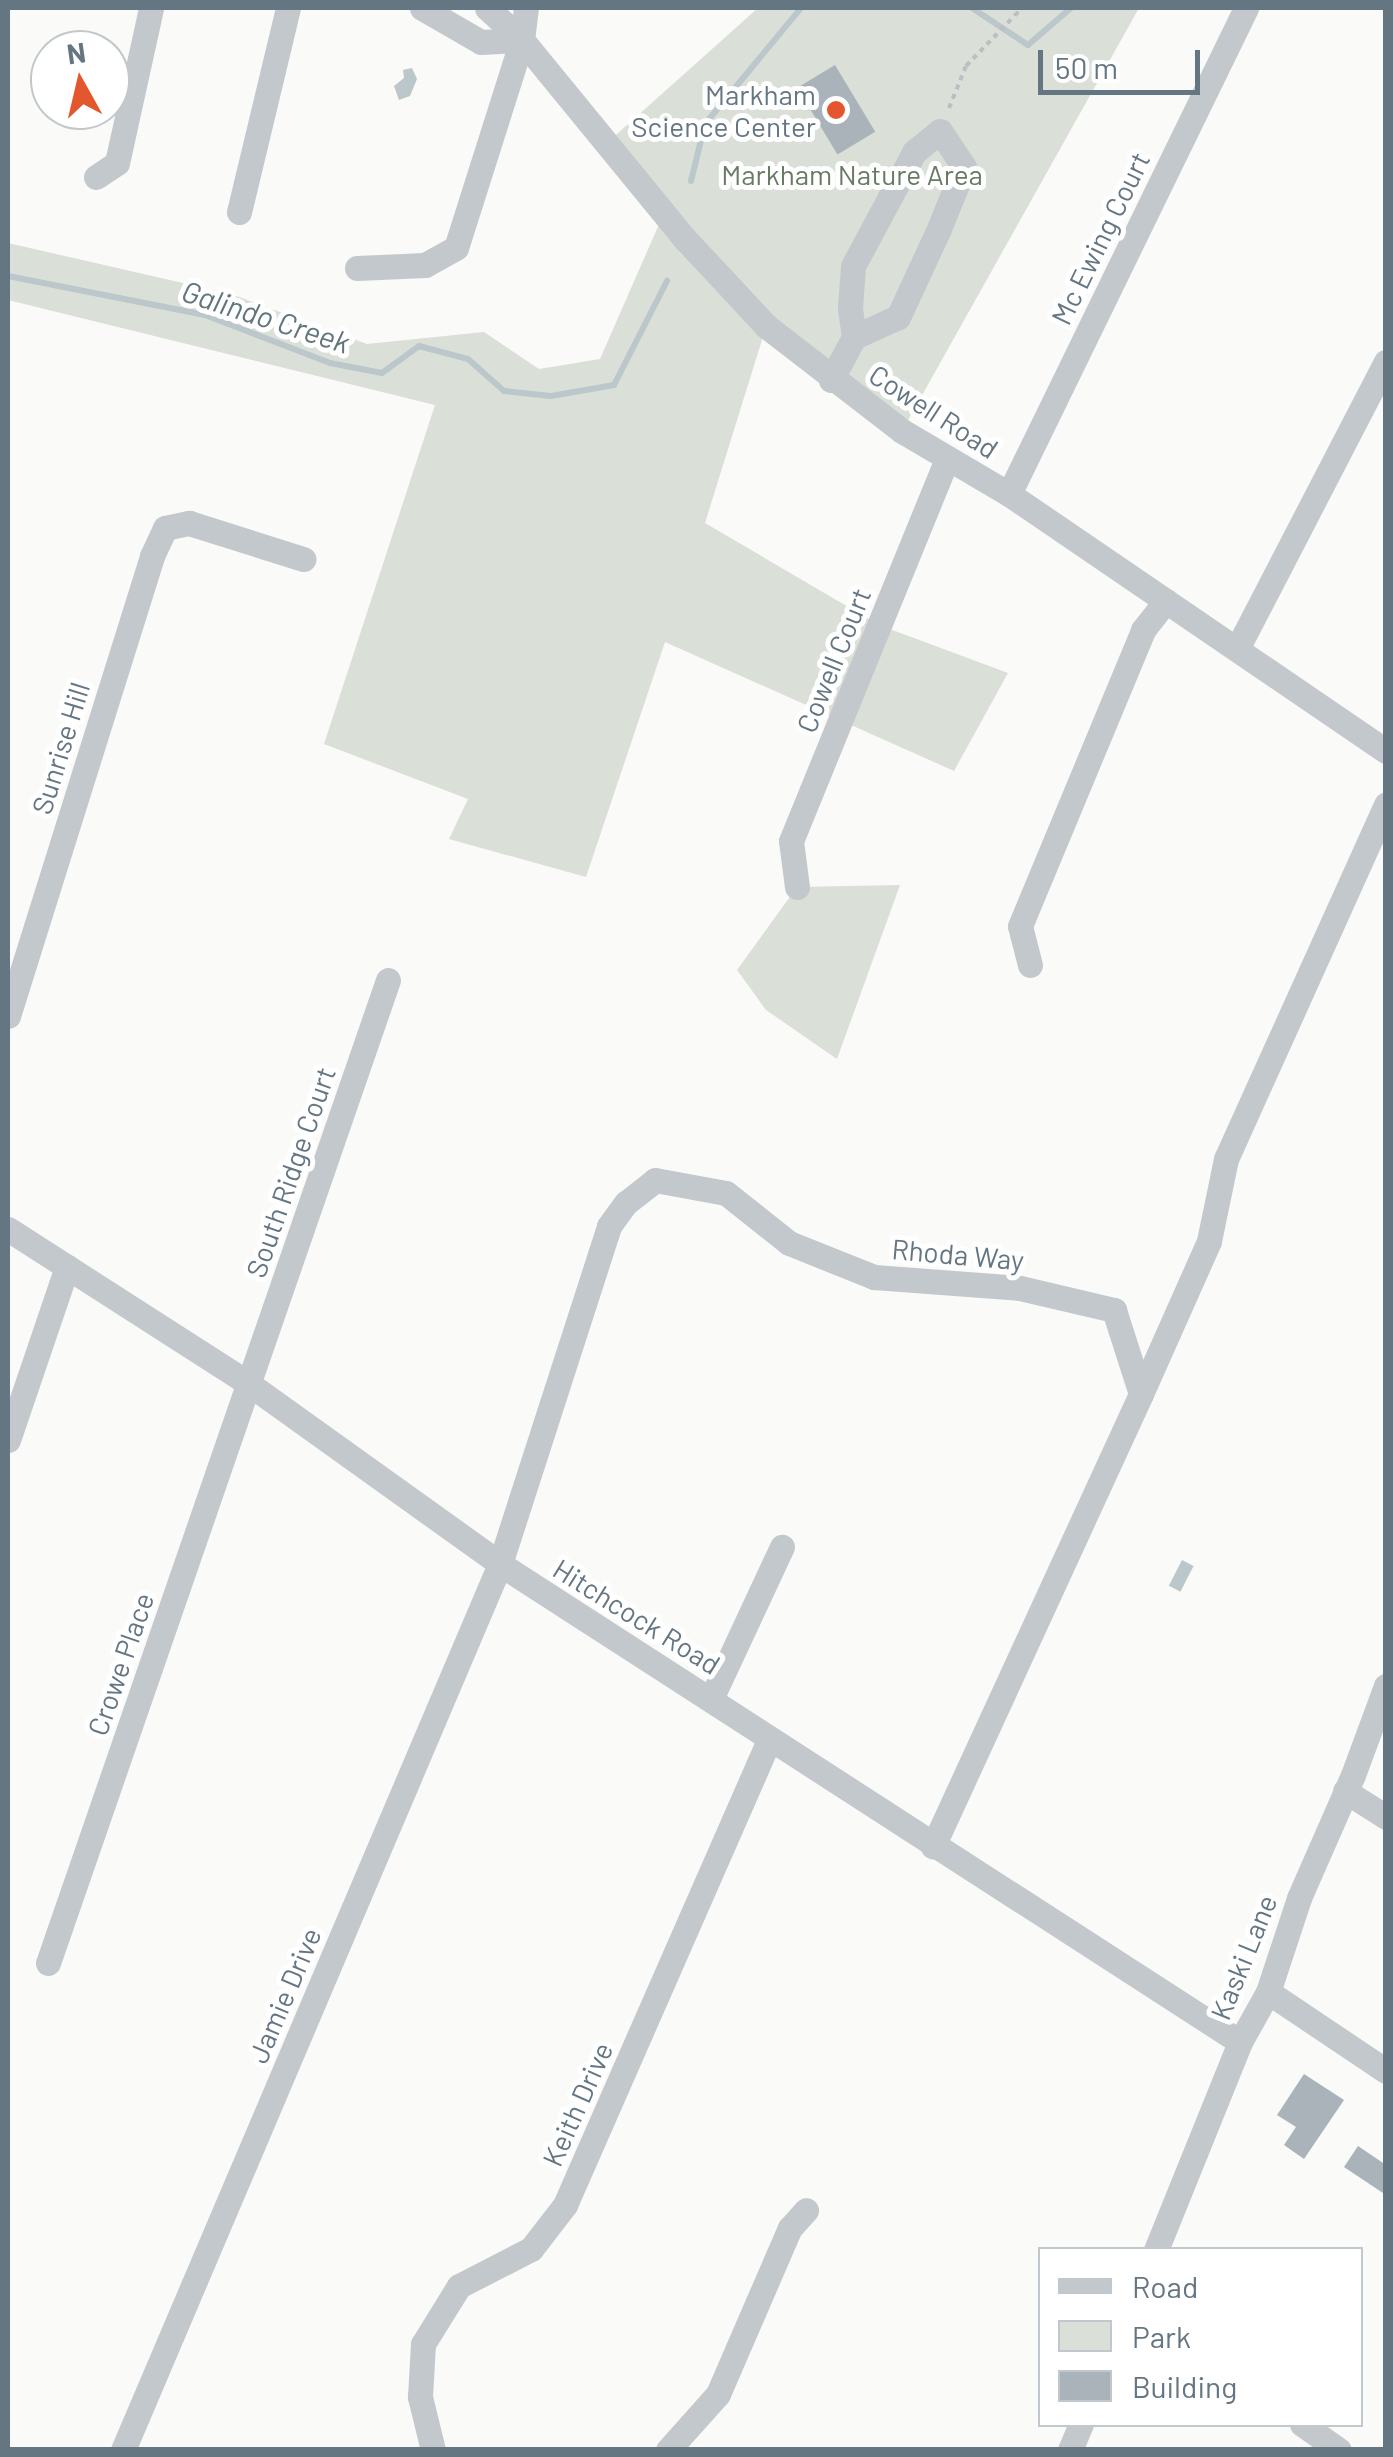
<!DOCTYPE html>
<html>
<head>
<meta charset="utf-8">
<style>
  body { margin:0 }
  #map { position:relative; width:1393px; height:2457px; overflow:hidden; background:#fafaf8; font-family:Barlow,sans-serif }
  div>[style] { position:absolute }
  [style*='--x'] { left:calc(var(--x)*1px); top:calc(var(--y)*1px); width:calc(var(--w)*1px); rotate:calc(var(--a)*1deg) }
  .green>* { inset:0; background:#dadfd7 }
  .water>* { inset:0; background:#bbc7cb; transform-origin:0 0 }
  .stream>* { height:6px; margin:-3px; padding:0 3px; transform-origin:3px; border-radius:3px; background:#bbc7cb }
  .building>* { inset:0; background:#aab3b9; transform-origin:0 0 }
  .path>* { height:4px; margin-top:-2px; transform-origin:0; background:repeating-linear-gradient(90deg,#bbbfc2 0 5px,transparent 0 10px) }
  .minor>* { height:25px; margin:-12.5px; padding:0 12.5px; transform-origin:12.5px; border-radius:12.5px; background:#c3c8cc }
  .dots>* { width:28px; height:28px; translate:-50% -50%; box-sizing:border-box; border:5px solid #fff; border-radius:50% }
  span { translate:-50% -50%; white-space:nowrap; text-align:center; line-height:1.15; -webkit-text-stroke:10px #fff; paint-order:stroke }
  .poi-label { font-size:28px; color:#657683 }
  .right { translate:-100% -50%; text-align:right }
  .park-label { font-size:28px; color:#687a64 }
  .street-label { font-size:28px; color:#657683 }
  .water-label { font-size:30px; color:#60757c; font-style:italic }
  .frame { position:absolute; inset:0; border:10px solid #657683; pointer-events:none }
  .legend { position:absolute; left:1038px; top:2247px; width:325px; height:180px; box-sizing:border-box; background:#fff; border:2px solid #c1c8cd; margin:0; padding:12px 18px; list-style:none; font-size:30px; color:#657683 }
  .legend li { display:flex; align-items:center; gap:20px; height:50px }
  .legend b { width:50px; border:2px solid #c1c8cd }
  .north { position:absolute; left:30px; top:30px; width:100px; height:100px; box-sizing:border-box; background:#fff; border:2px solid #c1c8cd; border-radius:50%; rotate:352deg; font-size:28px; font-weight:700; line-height:40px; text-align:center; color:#657683 }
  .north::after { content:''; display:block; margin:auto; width:35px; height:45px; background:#e4572e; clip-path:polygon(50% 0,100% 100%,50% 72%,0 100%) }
  .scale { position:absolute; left:1038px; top:50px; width:162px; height:45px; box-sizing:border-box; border:5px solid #657683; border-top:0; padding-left:12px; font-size:30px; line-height:35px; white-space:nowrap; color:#657683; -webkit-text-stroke:8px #fff; paint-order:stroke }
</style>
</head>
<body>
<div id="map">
  <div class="green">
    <div style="clip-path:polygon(758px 8px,1139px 8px,902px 431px,766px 327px,705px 523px,879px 625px,1008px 673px,954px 771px,665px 642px,586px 877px,449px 839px,468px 799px,324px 744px,435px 405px,8px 300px,8px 243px,231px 294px,367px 344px,484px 332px,539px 369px,600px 359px,664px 213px,608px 142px)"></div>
    <div style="clip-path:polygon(900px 885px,837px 1059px,766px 1010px,737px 970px,797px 887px)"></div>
  </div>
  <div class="water">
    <div style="clip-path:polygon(412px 68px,417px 79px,410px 96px,399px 100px,394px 86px,404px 78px,403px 70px)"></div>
    <div style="left:1182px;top:1560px;width:13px;height:29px;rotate:27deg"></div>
  </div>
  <div class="stream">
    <div style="--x:972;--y:8;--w:67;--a:33.5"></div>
    <div style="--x:1028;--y:45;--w:57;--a:-40.7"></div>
    <div style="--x:691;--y:181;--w:59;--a:-76.2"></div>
    <div style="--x:705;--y:124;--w:151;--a:-50.4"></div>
    <div style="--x:8;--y:276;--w:201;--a:11.2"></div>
    <div style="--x:205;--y:315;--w:134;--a:21"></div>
    <div style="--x:330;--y:363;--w:53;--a:10.9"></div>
    <div style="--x:382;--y:373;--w:46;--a:-36.1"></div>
    <div style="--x:419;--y:346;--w:51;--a:14.9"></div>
    <div style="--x:468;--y:359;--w:48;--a:41.6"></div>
    <div style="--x:504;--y:391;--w:47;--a:6.1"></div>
    <div style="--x:551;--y:396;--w:64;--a:-9.9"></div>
    <div style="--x:614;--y:385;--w:117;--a:-63"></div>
  </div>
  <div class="building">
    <div style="left:835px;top:65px;width:78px;height:44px;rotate:59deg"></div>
    <div style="clip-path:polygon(1304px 2074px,1344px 2100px,1304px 2159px,1284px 2145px,1296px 2127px,1277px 2115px)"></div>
    <div style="clip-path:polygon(1358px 2146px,1386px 2165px,1386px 2195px,1344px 2167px)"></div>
  </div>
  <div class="path">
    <div style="--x:949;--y:108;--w:45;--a:-68"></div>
    <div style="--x:966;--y:66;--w:81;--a:-46"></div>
  </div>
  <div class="minor">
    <div style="--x:422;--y:8;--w:68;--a:30"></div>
    <div style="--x:481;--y:42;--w:41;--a:-2.8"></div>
    <div style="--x:487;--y:8;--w:47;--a:42.4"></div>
    <div style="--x:522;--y:40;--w:257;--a:50.7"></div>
    <div style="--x:685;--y:239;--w:119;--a:47"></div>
    <div style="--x:766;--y:326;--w:172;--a:37.7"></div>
    <div style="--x:902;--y:431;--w:124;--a:30.5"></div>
    <div style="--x:1009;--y:494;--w:456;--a:34.3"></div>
    <div style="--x:96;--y:177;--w:25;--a:-34"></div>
    <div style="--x:117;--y:163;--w:159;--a:-77.6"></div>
    <div style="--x:239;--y:212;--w:210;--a:-76.5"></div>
    <div style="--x:357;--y:268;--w:68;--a:-2.5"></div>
    <div style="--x:425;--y:265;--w:35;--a:-29"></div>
    <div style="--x:456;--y:248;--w:218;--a:-72.4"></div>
    <div style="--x:522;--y:40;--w:32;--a:-83"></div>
    <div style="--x:831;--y:380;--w:49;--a:-61.9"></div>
    <div style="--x:854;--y:337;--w:29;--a:-98"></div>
    <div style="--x:850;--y:308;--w:42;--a:-85.9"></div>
    <div style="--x:853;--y:266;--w:129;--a:-61.8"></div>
    <div style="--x:914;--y:152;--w:33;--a:-39"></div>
    <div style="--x:940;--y:131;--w:43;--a:56.3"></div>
    <div style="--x:964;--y:167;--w:69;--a:112.1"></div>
    <div style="--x:938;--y:231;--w:95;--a:114.9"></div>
    <div style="--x:898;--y:317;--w:48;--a:155.6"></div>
    <div style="--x:1009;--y:494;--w:541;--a:-64"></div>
    <div style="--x:1238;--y:647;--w:321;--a:-62.6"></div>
    <div style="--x:797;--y:887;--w:46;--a:-97.4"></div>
    <div style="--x:791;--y:841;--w:413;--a:-67.8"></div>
    <div style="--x:1030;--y:965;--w:40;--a:-104.4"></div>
    <div style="--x:1020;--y:926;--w:321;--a:-67.4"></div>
    <div style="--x:1143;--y:630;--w:37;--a:-52"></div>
    <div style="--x:8;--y:1016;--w:482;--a:-72.6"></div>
    <div style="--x:152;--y:556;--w:31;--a:-65"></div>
    <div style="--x:165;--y:528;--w:25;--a:-12"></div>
    <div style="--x:189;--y:523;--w:120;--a:17.5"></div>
    <div style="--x:8;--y:1229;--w:287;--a:32.7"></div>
    <div style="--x:249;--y:1384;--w:309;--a:35.6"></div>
    <div style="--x:500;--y:1564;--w:881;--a:32.86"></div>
    <div style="--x:1141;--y:1394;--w:167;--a:-66"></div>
    <div style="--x:1209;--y:1241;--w:84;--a:-78.3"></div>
    <div style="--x:1226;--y:1159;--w:389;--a:-65.7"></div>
    <div style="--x:8;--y:1440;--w:183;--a:-71.2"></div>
    <div style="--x:711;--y:1699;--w:168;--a:-65"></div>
    <div style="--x:1345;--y:1791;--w:49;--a:32.4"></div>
    <div style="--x:48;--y:1963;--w:1040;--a:-70.92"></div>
    <div style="--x:1268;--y:1992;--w:142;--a:33.8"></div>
    <div style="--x:1156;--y:2250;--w:224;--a:-68"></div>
    <div style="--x:1240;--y:2042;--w:57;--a:-60.8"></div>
    <div style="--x:1268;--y:1992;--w:99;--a:-71.7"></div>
    <div style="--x:1299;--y:1898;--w:134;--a:-66.3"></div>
    <div style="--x:1353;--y:1775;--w:95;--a:-69.7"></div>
    <div style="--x:1302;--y:2424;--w:45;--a:35.1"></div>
    <div style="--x:123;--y:2450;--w:963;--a:-66.95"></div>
    <div style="--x:500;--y:1564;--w:355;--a:-72.1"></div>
    <div style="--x:609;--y:1226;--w:29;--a:-54"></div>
    <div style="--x:626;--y:1203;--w:37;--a:-38"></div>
    <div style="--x:655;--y:1180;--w:72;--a:10.4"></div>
    <div style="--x:726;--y:1193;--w:80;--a:38.4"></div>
    <div style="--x:789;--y:1243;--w:92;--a:21.8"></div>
    <div style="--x:874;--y:1277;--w:146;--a:4.3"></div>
    <div style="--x:1020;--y:1288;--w:97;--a:13.2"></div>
    <div style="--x:1114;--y:1310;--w:88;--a:72.2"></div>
    <div style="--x:1141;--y:1394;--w:498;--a:114.7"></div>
    <div style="--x:433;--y:2450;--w:55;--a:-103.8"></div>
    <div style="--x:420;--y:2397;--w:53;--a:-86.8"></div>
    <div style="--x:423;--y:2344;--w:68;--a:-58.2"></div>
    <div style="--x:459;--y:2286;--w:81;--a:-27.2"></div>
    <div style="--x:531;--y:2249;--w:56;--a:-52.3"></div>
    <div style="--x:565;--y:2205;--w:508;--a:-66.31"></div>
    <div style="--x:668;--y:2450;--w:75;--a:-48.2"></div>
    <div style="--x:718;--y:2394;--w:181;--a:-66.6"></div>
    <div style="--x:790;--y:2228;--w:24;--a:-48"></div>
    <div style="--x:1070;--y:2450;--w:28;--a:-67"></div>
  </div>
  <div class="dots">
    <div style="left:836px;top:110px;background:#e4572e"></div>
  </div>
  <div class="poi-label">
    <span class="right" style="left:816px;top:110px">Markham<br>Science Center</span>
  </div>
  <div class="park-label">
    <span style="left:852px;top:174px">Markham Nature Area</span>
  </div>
  <div class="street-label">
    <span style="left:1100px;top:238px;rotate:-64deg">Mc Ewing Court</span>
    <span style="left:934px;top:411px;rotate:33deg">Cowell Road</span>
    <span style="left:833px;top:660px;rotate:-68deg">Cowell Court</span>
    <span style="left:60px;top:748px;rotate:-73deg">Sunrise Hill</span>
    <span style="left:290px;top:1172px;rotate:-71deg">South Ridge Court</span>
    <span style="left:958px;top:1254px;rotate:5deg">Rhoda Way</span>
    <span style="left:637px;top:1616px;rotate:32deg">Hitchcock Road</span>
    <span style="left:120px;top:1664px;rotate:-71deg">Crowe Place</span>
    <span style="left:1243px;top:1957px;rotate:-68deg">Kaski Lane</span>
    <span style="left:284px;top:1995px;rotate:-67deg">Jamie Drive</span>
    <span style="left:577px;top:2104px;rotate:-66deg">Keith Drive</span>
  </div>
  <div class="water-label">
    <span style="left:266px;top:316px;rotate:18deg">Galindo Creek</span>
  </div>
  <div class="frame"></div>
  <ul class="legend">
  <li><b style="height:12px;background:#c3c8cc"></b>Road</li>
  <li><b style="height:28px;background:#dadfd7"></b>Park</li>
  <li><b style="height:28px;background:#aab3b9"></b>Building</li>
  </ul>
  <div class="north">N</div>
  <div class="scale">50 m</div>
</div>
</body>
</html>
